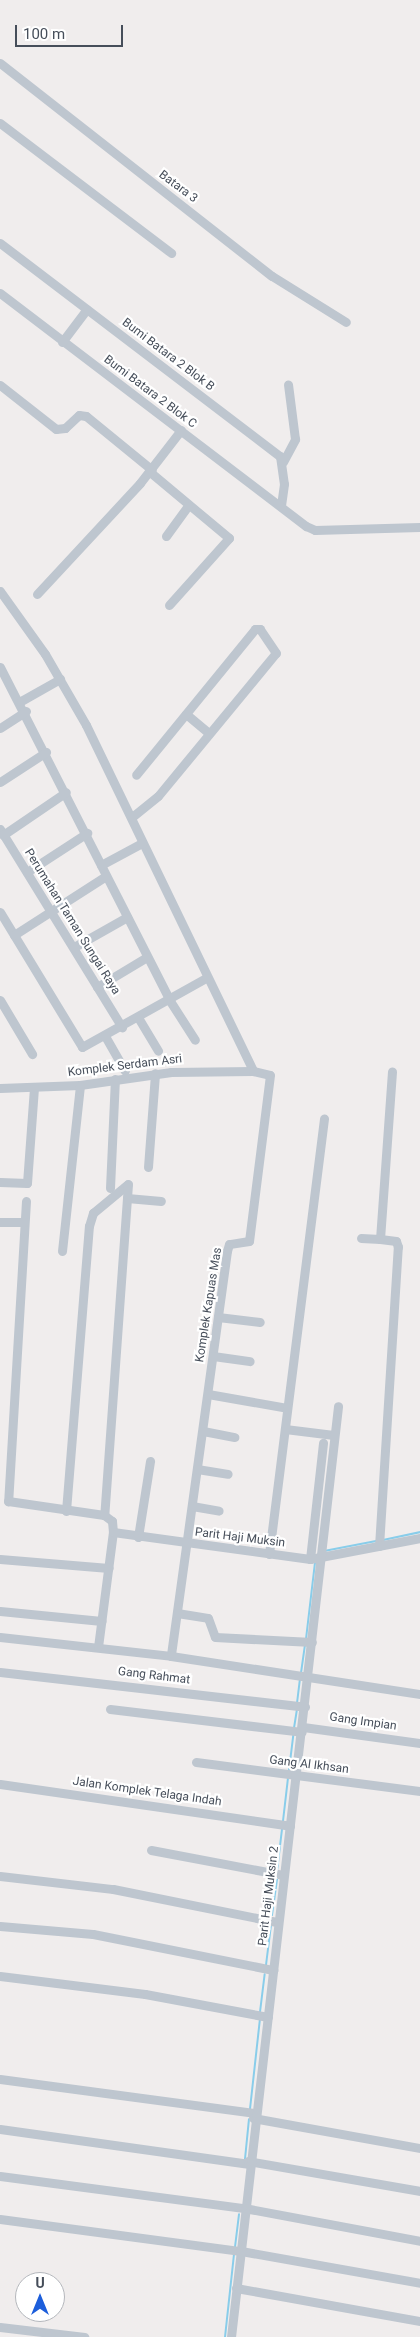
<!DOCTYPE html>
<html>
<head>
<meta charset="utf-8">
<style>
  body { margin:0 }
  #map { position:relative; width:420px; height:2337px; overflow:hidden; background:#f0eded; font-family:Roboto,sans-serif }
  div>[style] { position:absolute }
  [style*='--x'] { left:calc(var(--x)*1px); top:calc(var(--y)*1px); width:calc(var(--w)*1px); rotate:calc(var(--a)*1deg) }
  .stream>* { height:2px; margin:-1px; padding:0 1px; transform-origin:1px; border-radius:1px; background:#89cdea }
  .street>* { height:9px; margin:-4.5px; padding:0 4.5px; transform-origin:4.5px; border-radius:4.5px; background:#bec6cf }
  span { translate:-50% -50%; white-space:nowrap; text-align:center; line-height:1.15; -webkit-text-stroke:4.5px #fff; paint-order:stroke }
  .street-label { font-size:12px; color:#464e5a }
  .north { position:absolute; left:15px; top:2272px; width:50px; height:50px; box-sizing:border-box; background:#fff; border:1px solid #b5b8bd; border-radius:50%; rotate:0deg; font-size:14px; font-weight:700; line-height:20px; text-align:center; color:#464e5a }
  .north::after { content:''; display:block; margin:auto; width:18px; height:22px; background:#1c5edb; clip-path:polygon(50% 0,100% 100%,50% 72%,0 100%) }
  .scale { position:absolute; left:15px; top:25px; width:108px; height:22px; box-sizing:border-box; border:2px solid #464e5a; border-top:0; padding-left:6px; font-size:15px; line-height:18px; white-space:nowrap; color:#464e5a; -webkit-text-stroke:4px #fff; paint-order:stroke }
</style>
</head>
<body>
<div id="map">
  <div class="stream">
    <div style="--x:383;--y:1540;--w:38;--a:-12"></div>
    <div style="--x:324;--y:1551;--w:53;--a:-10.9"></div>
    <div style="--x:306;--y:1639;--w:78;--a:-83.3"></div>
    <div style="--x:301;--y:1673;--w:30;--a:-82"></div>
    <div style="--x:297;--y:1703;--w:25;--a:-83"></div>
    <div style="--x:294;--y:1728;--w:20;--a:-81"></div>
    <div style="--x:289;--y:1770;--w:35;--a:-83"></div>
    <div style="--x:283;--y:1821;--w:43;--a:-83.4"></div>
    <div style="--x:277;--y:1871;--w:42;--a:-83.2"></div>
    <div style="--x:272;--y:1915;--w:37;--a:-82"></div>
    <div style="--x:266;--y:1965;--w:40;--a:-82.9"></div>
    <div style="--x:260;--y:2012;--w:38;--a:-83"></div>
    <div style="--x:250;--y:2109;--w:92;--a:-83.7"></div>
    <div style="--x:245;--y:2159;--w:40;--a:-84.3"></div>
    <div style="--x:235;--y:2247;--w:33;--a:-83"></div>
    <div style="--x:225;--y:2337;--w:83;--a:-83.8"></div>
  </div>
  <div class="street">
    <div style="--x:0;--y:63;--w:345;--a:38.1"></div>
    <div style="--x:272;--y:276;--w:87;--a:31.9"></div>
    <div style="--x:0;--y:123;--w:215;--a:37.2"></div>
    <div style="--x:0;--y:243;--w:352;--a:37.3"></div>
    <div style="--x:280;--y:456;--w:28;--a:82"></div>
    <div style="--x:284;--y:484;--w:22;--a:98"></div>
    <div style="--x:0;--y:293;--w:385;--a:37.3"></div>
    <div style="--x:306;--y:526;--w:10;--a:24"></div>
    <div style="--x:315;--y:530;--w:105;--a:-1.6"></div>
    <div style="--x:62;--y:342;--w:41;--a:-52.9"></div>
    <div style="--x:0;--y:385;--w:71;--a:38.2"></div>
    <div style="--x:56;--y:429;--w:9;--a:-6"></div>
    <div style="--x:65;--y:428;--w:19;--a:-43"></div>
    <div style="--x:79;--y:415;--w:7;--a:8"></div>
    <div style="--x:86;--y:416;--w:85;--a:39.3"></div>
    <div style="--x:283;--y:462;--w:26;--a:-62"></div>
    <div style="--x:295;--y:439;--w:55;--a:-97.3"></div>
    <div style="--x:150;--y:472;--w:103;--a:39.9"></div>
    <div style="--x:229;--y:538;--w:90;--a:131.8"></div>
    <div style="--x:166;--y:536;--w:37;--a:-54"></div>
    <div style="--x:0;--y:591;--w:77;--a:54.5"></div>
    <div style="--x:45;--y:654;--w:82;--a:60"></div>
    <div style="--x:86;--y:725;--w:384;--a:64.2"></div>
    <div style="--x:37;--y:594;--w:151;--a:-47.1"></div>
    <div style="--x:140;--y:483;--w:67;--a:-52.3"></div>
    <div style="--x:0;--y:667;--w:375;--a:63"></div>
    <div style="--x:170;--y:1001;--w:46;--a:57.3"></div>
    <div style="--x:21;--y:701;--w:45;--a:-29.4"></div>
    <div style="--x:186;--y:714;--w:30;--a:40"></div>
    <div style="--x:0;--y:728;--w:31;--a:-33"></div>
    <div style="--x:0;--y:782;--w:55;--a:-33.1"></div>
    <div style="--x:132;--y:817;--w:33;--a:-39"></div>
    <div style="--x:158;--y:796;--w:185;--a:-50.5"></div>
    <div style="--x:276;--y:653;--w:29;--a:-124"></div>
    <div style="--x:260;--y:629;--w:5;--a:180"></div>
    <div style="--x:255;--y:629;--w:188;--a:129.2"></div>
    <div style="--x:0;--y:829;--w:233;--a:58.4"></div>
    <div style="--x:3;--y:835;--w:76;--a:-34.3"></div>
    <div style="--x:101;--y:865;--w:47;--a:-28.2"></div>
    <div style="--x:27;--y:872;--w:72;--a:-33"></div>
    <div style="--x:0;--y:912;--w:158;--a:58.7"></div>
    <div style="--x:82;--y:1047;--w:142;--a:-29.1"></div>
    <div style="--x:14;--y:935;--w:109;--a:-32.7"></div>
    <div style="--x:74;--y:947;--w:61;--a:-29.5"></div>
    <div style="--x:97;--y:987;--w:58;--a:-31"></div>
    <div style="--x:0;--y:1000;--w:63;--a:59.3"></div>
    <div style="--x:139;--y:1019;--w:37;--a:59"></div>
    <div style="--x:105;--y:1036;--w:40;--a:60.3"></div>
    <div style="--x:0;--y:1088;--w:80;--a:-2.1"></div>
    <div style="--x:80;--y:1085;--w:92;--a:-8.1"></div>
    <div style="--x:171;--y:1072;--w:82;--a:-0.7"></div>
    <div style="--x:253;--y:1071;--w:17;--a:13"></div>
    <div style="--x:270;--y:1075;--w:167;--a:97.2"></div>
    <div style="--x:249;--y:1241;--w:20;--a:171"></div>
    <div style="--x:229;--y:1244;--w:7;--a:106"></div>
    <div style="--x:227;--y:1251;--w:409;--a:97.9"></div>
    <div style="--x:148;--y:1167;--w:94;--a:-85.7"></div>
    <div style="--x:0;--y:1182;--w:27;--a:2"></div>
    <div style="--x:27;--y:1183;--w:96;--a:-85.8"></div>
    <div style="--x:110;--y:1188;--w:109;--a:-87.4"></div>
    <div style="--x:127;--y:1198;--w:34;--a:5"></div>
    <div style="--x:26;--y:1201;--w:301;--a:93.4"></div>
    <div style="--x:8;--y:1501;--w:97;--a:8.3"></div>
    <div style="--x:104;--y:1515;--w:10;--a:37"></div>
    <div style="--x:112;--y:1521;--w:11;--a:85"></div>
    <div style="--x:0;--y:1222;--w:24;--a:0"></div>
    <div style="--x:361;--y:1238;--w:19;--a:3"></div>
    <div style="--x:62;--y:1251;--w:167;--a:-83.8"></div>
    <div style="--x:218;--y:1317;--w:42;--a:6.8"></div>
    <div style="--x:213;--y:1356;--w:37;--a:8"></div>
    <div style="--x:208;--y:1394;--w:80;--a:10"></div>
    <div style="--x:285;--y:1429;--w:49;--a:7"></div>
    <div style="--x:203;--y:1431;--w:32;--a:11"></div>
    <div style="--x:197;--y:1469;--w:31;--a:9"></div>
    <div style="--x:192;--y:1506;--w:27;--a:10"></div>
    <div style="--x:66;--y:1511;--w:286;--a:-85.4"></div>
    <div style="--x:89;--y:1226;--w:14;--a:-73"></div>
    <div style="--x:93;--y:1213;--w:45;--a:-39.6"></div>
    <div style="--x:128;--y:1184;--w:332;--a:94.1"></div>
    <div style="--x:138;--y:1537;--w:77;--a:-81"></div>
    <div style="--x:379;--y:1546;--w:300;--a:-86.4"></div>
    <div style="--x:398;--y:1247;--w:6;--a:-108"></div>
    <div style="--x:396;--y:1241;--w:16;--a:-173"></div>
    <div style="--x:380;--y:1239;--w:168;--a:-85.9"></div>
    <div style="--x:269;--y:1554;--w:439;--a:-82.8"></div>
    <div style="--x:0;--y:1559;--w:109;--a:4.7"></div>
    <div style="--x:310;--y:1559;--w:117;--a:-83.6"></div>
    <div style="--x:0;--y:1611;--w:102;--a:5.6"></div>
    <div style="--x:177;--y:1613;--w:31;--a:9"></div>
    <div style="--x:208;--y:1618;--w:20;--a:70"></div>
    <div style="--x:215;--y:1637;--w:97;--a:3"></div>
    <div style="--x:0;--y:1637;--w:172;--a:6.3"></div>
    <div style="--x:171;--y:1656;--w:252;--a:8.7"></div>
    <div style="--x:98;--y:1647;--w:116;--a:-82.6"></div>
    <div style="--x:113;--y:1532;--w:199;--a:7.8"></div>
    <div style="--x:310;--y:1559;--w:112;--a:-10.8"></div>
    <div style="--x:0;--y:1672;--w:307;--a:6.5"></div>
    <div style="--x:110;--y:1709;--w:193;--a:6.8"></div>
    <div style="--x:303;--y:1727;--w:118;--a:7.8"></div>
    <div style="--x:196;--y:1762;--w:226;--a:7.4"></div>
    <div style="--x:0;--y:1784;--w:293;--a:8.2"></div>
    <div style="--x:151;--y:1850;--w:134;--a:10.7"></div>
    <div style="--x:0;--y:1876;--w:114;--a:6.6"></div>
    <div style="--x:113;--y:1889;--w:167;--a:11.4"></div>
    <div style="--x:0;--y:1926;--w:93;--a:4.9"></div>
    <div style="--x:93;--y:1934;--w:184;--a:11.3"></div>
    <div style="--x:0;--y:1976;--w:146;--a:7.1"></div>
    <div style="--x:145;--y:1994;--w:125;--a:10.6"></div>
    <div style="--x:0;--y:2079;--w:256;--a:7.6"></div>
    <div style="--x:253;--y:2118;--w:170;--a:10.2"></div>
    <div style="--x:0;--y:2129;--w:250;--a:8"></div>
    <div style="--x:248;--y:2161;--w:175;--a:9.9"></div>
    <div style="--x:0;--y:2176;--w:246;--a:7.5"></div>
    <div style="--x:244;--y:2208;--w:179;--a:10.6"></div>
    <div style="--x:0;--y:2219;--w:243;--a:7.6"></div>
    <div style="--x:241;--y:2251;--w:182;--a:10.1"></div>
    <div style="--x:236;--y:2288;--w:187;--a:10.2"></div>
    <div style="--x:0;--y:2327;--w:85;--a:6.8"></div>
    <div style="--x:231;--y:2337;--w:937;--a:-83.44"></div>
  </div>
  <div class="street-label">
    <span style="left:178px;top:187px;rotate:37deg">Batara 3</span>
    <span style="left:168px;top:355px;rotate:37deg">Bumi Batara 2 Blok B</span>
    <span style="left:150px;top:392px;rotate:37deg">Bumi Batara 2 Blok C</span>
    <span style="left:72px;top:922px;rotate:58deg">Perumahan Taman Sungai Raya</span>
    <span style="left:125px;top:1066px;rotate:-7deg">Komplek Serdam Asri</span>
    <span style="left:209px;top:1305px;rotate:-81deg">Komplek Kapuas Mas</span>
    <span style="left:240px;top:1538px;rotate:7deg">Parit Haji Muksin</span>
    <span style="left:154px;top:1676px;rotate:7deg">Gang Rahmat</span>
    <span style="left:363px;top:1722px;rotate:8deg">Gang Impian</span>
    <span style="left:309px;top:1765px;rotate:7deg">Gang Al Ikhsan</span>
    <span style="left:147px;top:1792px;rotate:8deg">Jalan Komplek Telaga Indah</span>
    <span style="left:269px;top:1896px;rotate:-83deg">Parit Haji Muksin 2</span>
  </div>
  <div class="north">U</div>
  <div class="scale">100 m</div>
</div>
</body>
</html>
